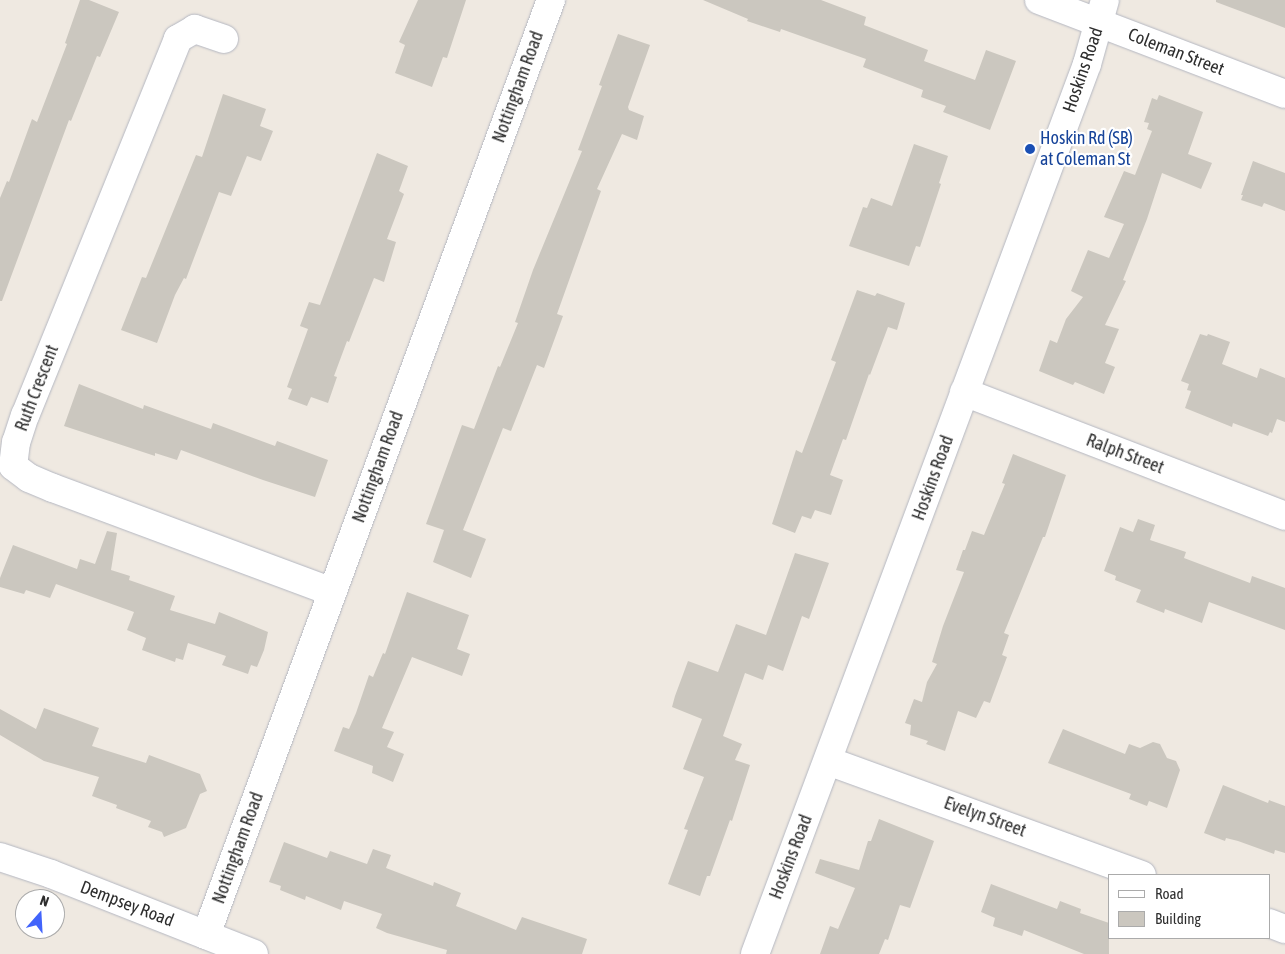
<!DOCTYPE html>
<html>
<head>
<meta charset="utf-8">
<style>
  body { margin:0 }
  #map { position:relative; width:1285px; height:954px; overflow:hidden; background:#efe9e1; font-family:"Asap Condensed",sans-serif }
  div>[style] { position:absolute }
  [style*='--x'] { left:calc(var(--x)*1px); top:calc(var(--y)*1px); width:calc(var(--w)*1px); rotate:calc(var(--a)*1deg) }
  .building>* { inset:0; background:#cbc7bf }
  .roads { filter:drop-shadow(0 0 1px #b4b7c1) drop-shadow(0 0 1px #b4b7c1) }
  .minor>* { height:28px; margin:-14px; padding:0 14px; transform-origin:14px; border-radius:14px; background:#fff }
  .dots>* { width:14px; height:14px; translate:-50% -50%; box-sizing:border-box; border:2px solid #fff; border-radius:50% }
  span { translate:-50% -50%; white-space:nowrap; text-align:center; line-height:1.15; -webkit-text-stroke:4.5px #fff; paint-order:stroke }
  .street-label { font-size:18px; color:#2e2e2e }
  .transit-label { font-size:18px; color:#164399 }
  .left { translate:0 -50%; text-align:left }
  .legend { position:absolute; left:1108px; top:874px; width:162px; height:65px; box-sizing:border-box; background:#fff; border:1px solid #ababab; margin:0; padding:6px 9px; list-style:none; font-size:15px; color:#2e2e2e }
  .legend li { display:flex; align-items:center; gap:10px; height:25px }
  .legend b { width:25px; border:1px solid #ababab }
  .north { position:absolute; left:15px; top:889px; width:50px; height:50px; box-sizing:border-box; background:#fff; border:1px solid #ababab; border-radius:50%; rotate:19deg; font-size:14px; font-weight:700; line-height:20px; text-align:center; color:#2e2e2e }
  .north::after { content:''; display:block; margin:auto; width:18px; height:22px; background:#4264fb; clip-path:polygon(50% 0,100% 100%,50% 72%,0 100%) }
</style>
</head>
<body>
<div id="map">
  <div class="building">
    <div style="clip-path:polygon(80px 0,89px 0,119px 12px,100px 57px,97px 56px,71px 121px,69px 120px,2px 301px,0 301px,0 198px,7px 181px,9px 182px,32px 119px,37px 122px,67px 44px,65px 43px)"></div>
    <div style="clip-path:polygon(418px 0,466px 0,447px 58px,443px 57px,432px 87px,395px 73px,405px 45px,399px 42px)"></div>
    <div style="clip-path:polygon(703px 0,821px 0,866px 17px,864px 25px,928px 50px,924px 61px,975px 80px,986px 50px,1016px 61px,990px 130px,943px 112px,946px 106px,921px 97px,923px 90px,863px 67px,866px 59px,781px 29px,780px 32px,747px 21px,748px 19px)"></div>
    <div style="clip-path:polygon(1216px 0,1285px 0,1285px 28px,1216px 2px)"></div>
    <div style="clip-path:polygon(618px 34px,650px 45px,628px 107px,629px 110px,644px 116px,637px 140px,622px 134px,597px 189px,601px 191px,557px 314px,563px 316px,544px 368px,537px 365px,511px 431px,503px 428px,463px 530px,486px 539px,471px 578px,433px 562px,444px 530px,426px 524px,462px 425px,474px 429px,498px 366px,500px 367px,518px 323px,515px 322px,533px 270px,582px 151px,578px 150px,602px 86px,599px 85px)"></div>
    <div style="clip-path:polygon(223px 94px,266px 109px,260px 126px,273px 131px,261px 161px,247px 156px,231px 196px,219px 192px,186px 279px,184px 278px,175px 295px,157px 343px,121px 330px,142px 277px,146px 278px,196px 155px,202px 157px)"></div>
    <div style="clip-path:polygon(1159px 95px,1203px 112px,1188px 154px,1212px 163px,1201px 189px,1162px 173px,1147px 219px,1123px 280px,1126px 281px,1105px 325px,1119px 329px,1105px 363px,1115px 367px,1104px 394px,1075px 382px,1073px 385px,1039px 371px,1050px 340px,1057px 343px,1066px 319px,1083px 297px,1071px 291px,1088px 250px,1109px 258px,1124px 224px,1104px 217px,1124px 171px,1135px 175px,1152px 131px,1147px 129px,1149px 123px,1144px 122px,1152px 98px,1157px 100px)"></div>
    <div style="clip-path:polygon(914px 144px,948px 156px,939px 183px,941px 184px,920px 247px,916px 246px,909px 266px,849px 246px,863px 207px,867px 208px,871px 198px,892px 206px)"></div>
    <div style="clip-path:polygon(377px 153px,408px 166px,399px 191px,404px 194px,387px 239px,396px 242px,384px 282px,374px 278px,349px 342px,347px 341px,334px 376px,337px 377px,328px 403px,311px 397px,307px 406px,288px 399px,292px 389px,287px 387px,308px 329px,300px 326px,309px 302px,320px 305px)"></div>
    <div style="clip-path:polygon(1253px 161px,1285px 173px,1285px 211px,1264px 203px,1262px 207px,1241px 200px,1243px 195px,1241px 195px)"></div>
    <div style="clip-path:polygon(857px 290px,875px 296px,877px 293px,905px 303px,897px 330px,888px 327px,870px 375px,869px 374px,846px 440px,843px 439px,830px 475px,843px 480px,831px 515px,815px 510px,811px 519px,802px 516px,795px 533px,772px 524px,796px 450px,802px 453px,836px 362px,831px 360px)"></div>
    <div style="clip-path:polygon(1200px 334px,1207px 336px,1208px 334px,1230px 342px,1222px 364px,1257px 378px,1260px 368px,1285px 378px,1285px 422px,1277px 419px,1272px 433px,1270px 432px,1268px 436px,1233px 423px,1232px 427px,1185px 408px,1191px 391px,1187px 390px,1189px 384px,1181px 381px)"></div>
    <div style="clip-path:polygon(79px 384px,143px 409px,144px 405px,211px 429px,213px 423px,275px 446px,277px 441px,328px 460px,315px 497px,263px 480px,181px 450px,177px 460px,155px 453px,155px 456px,64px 426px)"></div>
    <div style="clip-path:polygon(1013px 454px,1066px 475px,1045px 537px,1043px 537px,1004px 633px,1009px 635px,1002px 655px,1007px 657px,990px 703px,984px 701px,976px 718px,958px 711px,945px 751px,926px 744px,928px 741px,910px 735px,911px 725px,905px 723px,914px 699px,922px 702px,927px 682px,937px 664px,932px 662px,943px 626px,964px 572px,956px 570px,963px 550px,965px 550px,972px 531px,984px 535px,1005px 484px,1002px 483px)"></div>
    <div style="clip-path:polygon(1138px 519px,1155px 525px,1150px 540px,1186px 552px,1184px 558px,1250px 583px,1252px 576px,1285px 588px,1285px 630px,1209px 602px,1202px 623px,1165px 609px,1164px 613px,1136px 602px,1141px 590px,1115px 580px,1116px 576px,1104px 571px,1120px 527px,1133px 532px)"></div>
    <div style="clip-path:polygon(107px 531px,117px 533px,111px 570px,130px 576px,129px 580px,175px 596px,170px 610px,215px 624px,219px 612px,268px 632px,264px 650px,257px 667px,251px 665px,248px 674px,222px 665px,226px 656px,188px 643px,183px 660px,176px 658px,175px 662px,142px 650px,146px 638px,127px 630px,134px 612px,56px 584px,50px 598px,26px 590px,24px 594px,0 587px,0 578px,13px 545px,77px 569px,80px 559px,95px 564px)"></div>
    <div style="clip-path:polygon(795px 553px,829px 563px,809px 619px,802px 616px,783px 671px,768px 665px,763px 680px,745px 673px,723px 736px,742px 744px,735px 760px,750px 765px,732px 821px,730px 820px,710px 876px,707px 876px,700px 896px,668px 884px,688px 830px,684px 829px,704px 777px,683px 769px,702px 719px,672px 707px,675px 696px,688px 661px,718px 672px,736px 624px,766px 635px)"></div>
    <div style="clip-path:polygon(407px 592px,469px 615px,457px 649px,470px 654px,462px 676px,412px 657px,382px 728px,394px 732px,387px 747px,404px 754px,393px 782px,372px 773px,373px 766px,334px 751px,343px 727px,349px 729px,356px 713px,369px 675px,373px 677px,383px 653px,385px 654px)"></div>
    <div style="clip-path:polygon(44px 708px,99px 728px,92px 746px,146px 763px,149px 755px,200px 774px,207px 791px,200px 794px,186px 828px,164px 837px,162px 832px,148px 827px,151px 821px,116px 808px,117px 805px,92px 796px,99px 777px,44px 761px,0 735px,0 709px,36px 729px)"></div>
    <div style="clip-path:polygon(1063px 729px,1125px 754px,1129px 744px,1140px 748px,1153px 742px,1160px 744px,1167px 758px,1176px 761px,1180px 770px,1167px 808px,1149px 801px,1147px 806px,1129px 799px,1131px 794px,1048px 763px)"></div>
    <div style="clip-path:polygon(1223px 785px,1268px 803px,1269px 800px,1285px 806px,1285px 853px,1275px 850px,1274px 854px,1238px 841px,1226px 838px,1225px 841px,1204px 833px)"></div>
    <div style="clip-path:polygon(879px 819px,934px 841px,910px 908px,900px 905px,888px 940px,885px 939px,879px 954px,820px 954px,830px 926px,838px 929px,855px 888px,815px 873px,820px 859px,859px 870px,868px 841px,871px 841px)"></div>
    <div style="clip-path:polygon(284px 842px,327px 858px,330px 851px,367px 864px,373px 849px,391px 855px,386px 868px,433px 886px,434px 882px,461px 893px,456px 906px,516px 930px,522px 917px,587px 939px,582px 954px,446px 954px,447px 950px,387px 933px,376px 928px,382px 914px,344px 901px,341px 910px,306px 896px,305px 900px,280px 890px,281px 886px,269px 882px)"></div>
    <div style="clip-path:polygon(991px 884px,1057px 909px,1060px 901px,1081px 909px,1080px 913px,1109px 923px,1109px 954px,1084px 954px,1024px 930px,1022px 936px,993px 926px,995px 918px,981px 912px)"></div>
  </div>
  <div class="roads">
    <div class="minor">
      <div style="--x:1039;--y:0;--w:263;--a:20.9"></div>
      <div style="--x:224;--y:39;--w:31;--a:-161"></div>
      <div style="--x:195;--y:29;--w:20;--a:150"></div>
      <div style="--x:178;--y:39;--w:406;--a:112.1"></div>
      <div style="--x:25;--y:415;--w:28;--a:108"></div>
      <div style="--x:16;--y:442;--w:24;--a:97"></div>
      <div style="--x:13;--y:466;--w:20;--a:37"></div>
      <div style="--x:29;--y:478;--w:26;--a:23"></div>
      <div style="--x:53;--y:488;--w:298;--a:20.4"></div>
      <div style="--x:964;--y:392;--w:344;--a:21.1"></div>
      <div style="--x:828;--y:761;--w:334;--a:20"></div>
      <div style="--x:0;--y:857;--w:54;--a:18.4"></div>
      <div style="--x:51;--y:874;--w:218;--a:21.5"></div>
      <div style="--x:1269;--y:923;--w:17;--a:21"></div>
      <div style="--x:206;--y:935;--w:997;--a:-69.75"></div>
      <div style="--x:755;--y:954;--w:950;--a:-69.54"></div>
      <div style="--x:1087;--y:64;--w:66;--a:-74.3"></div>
    </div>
  </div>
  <div class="dots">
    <div style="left:1030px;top:149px;background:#1a4fb4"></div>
  </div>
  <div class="street-label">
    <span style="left:1176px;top:52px;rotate:21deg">Coleman Street</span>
    <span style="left:1083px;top:70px;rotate:-71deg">Hoskins Road</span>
    <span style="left:518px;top:87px;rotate:-70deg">Nottingham Road</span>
    <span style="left:37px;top:388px;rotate:-69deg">Ruth Crescent</span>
    <span style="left:1125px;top:454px;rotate:21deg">Ralph Street</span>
    <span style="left:378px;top:467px;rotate:-70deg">Nottingham Road</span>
    <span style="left:933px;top:478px;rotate:-70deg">Hoskins Road</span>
    <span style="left:985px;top:817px;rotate:20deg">Evelyn Street</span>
    <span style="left:238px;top:848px;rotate:-70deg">Nottingham Road</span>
    <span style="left:791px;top:857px;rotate:-69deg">Hoskins Road</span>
    <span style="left:127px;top:904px;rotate:21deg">Dempsey Road</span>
  </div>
  <div class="transit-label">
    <span class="left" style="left:1040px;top:149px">Hoskin Rd (SB)<br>at Coleman St</span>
  </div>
  <ul class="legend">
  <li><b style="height:6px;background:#fff"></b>Road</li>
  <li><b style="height:14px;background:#cbc7bf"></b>Building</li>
  </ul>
  <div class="north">N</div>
</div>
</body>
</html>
